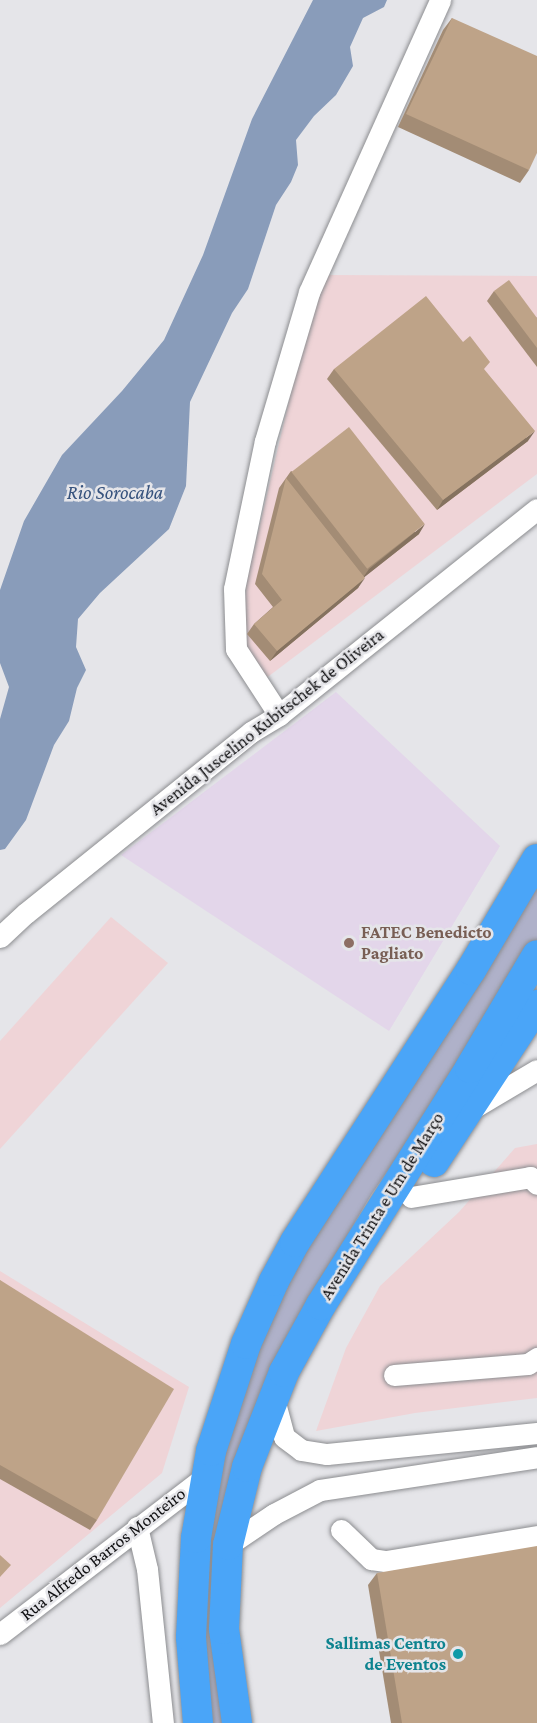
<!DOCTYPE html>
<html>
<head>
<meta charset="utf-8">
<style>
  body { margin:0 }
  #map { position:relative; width:537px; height:1723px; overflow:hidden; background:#e5e5e9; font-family:"Crimson Pro",serif }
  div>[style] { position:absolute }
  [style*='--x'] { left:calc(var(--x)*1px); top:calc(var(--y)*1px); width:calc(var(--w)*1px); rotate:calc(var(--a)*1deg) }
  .industrial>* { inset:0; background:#efd4d7 }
  .education>* { inset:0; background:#e3d6ea }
  .green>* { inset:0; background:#afb1c9 }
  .water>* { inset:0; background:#899cba }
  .roads { filter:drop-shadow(0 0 2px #8c8d90) drop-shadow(0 0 2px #8c8d90) }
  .minor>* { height:21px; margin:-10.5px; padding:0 10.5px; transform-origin:10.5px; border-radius:10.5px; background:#fff }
  .highway>* { height:30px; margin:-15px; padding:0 15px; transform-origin:15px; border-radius:15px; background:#4aa5f8 }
  .wall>* { inset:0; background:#a38c75 }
  .shaded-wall>* { inset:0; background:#85725f }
  .building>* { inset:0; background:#bea388; transform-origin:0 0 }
  .dots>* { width:16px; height:16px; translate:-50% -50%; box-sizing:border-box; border:3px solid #e5e5e9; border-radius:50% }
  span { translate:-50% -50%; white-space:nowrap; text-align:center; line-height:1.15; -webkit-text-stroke:5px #e5e5e9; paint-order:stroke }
  .street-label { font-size:18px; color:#0f0f11 }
  .education-label { font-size:18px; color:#785e54; font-weight:700 }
  .left { translate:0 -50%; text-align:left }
  .culture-label { font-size:18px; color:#0d838f; font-weight:700 }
  .right { translate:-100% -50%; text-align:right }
  .water-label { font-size:20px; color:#36527d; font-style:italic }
</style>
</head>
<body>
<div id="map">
  <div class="industrial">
    <div style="clip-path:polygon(325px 275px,537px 276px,537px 474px,265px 679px,240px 646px,247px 579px,297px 367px)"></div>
    <div style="clip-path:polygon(111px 917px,168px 963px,0 1149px,0 1041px)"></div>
    <div style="clip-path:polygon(537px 1144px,537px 1398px,415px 1413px,316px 1431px,346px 1348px,380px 1286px,459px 1212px,515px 1148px)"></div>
    <div style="clip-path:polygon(0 1271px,189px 1387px,162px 1473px,0 1608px)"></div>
  </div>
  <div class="education">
    <div style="clip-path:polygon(336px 692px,500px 846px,389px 1031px,121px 855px)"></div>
  </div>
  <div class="green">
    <div style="clip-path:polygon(537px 880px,537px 940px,426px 1115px,371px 1195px,324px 1275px,241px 1449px,227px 1723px,208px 1723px,202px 1572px,231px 1414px,284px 1285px)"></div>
  </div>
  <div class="water">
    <div style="clip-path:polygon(313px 0,387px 0,384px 7px,363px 18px,350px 47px,353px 66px,336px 95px,314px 116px,296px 140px,298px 165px,291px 182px,276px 205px,248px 289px,232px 313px,190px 402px,186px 486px,169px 529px,100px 593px,78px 619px,76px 647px,86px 670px,77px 688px,69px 721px,54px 745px,26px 820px,5px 849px,0 850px,0 719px,9px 687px,0 663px,0 590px,24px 521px,62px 455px,122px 391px,164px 340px,203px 255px,252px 119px)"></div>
  </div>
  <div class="roads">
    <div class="minor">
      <div style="--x:279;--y:715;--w:79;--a:-123.1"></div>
      <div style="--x:236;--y:649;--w:60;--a:-91.9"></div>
      <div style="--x:234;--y:589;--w:151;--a:-78.2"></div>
      <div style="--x:265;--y:441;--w:155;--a:-73.5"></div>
      <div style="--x:309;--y:292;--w:320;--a:-65.8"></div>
      <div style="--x:0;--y:937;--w:35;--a:-43"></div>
      <div style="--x:26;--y:913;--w:289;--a:-38.8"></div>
      <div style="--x:251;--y:732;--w:33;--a:-31"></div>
      <div style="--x:279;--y:715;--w:330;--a:-38.6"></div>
      <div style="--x:473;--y:1108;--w:74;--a:-30.7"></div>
      <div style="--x:411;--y:1197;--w:121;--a:-9.5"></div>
      <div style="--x:530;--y:1177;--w:10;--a:45"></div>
      <div style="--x:394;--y:1375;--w:134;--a:-4.7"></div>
      <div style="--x:528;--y:1364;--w:11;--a:-34"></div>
      <div style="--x:274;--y:1399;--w:39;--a:75"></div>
      <div style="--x:284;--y:1437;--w:21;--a:37"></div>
      <div style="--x:301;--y:1450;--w:26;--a:9"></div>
      <div style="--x:327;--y:1454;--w:211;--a:-5.7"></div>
      <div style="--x:137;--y:1527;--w:43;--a:76.6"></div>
      <div style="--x:147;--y:1569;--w:155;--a:84.1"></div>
      <div style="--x:341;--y:1530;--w:42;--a:44"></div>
      <div style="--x:371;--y:1559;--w:15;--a:8"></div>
      <div style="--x:386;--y:1561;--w:153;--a:-9.4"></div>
      <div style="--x:228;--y:1545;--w:55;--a:-34"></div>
      <div style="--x:274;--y:1514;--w:52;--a:-27.6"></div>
      <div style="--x:320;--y:1490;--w:219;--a:-8.6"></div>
      <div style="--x:0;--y:1634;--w:261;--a:-37.5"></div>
    </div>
    <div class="highway">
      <div style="--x:434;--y:1162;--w:188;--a:-56.7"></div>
      <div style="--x:198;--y:1723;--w:86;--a:-94.7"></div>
      <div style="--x:191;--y:1637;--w:99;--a:-87.1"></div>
      <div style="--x:196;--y:1538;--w:88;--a:-80.2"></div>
      <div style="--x:211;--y:1451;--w:113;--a:-71.9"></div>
      <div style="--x:246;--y:1344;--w:69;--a:-66"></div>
      <div style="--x:274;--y:1281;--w:44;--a:-61.7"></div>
      <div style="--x:295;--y:1242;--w:324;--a:-57.1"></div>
      <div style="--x:471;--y:970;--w:129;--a:-59.3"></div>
      <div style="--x:237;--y:1723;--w:95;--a:-97.9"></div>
      <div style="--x:224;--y:1629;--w:84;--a:-87.3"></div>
      <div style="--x:228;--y:1545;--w:80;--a:-76.3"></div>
      <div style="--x:247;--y:1467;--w:102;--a:-68.7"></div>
      <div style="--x:284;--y:1372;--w:77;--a:-61.1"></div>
      <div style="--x:321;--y:1305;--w:280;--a:-57.8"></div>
      <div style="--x:470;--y:1068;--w:131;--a:-59.3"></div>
    </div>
  </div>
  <div class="wall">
    <div style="clip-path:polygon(452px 18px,529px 170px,520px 183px,398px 127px,443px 30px)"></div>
    <div style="clip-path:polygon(494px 291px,537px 318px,537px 367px,487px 301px)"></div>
    <div style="clip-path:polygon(334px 369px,484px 370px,528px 441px,437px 510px,327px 379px)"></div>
    <div style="clip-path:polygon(291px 471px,419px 534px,364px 577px,358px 588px,270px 661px,247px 634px,254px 624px,273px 607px,255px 584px,279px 488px)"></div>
    <div style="clip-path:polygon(0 1280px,97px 1520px,90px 1530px,0 1479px)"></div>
    <div style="clip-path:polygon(377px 1573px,537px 1723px,391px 1723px,368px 1585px)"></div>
  </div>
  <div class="shaded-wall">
    <div style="clip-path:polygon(535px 431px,528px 441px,437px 510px,443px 500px)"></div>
    <div style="clip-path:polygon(425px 524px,419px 534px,362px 579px,369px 569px)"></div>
    <div style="clip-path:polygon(365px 578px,358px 588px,270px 661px,277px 651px)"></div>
  </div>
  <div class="building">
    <div style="clip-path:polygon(452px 18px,537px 56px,537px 153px,529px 170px,406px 114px)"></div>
    <div style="clip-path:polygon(509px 280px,537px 318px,537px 348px,494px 291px)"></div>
    <div style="clip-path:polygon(426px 296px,463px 342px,470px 336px,490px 362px,484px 369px,535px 431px,443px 500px,334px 369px)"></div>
    <div style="left:349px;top:427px;width:123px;height:73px;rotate:52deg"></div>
    <div style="clip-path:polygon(286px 478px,365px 578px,277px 651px,254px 624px,282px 600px,262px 574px)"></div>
    <div style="clip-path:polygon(0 1280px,174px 1389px,97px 1520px,0 1465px)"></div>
    <div style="clip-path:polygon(537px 1546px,537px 1723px,402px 1723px,377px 1573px)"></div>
    <div style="clip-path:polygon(0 1555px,11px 1565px,0 1577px)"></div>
  </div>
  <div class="dots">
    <div style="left:349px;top:943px;background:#8d6e63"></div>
    <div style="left:458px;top:1654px;background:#0f9aa8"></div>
  </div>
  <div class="street-label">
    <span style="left:267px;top:722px;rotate:-38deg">Avenida Juscelino Kubitschek de Oliveira</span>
    <span style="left:382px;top:1206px;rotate:-58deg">Avenida Trinta e Um de Março</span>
    <span style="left:103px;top:1554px;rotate:-38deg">Rua Alfredo Barros Monteiro</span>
  </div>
  <div class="education-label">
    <span class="left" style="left:361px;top:943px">FATEC Benedicto<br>Pagliato</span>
  </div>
  <div class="culture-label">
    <span class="right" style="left:446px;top:1654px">Sallimas Centro<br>de Eventos</span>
  </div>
  <div class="water-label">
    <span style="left:115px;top:492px">Rio Sorocaba</span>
  </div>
</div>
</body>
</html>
